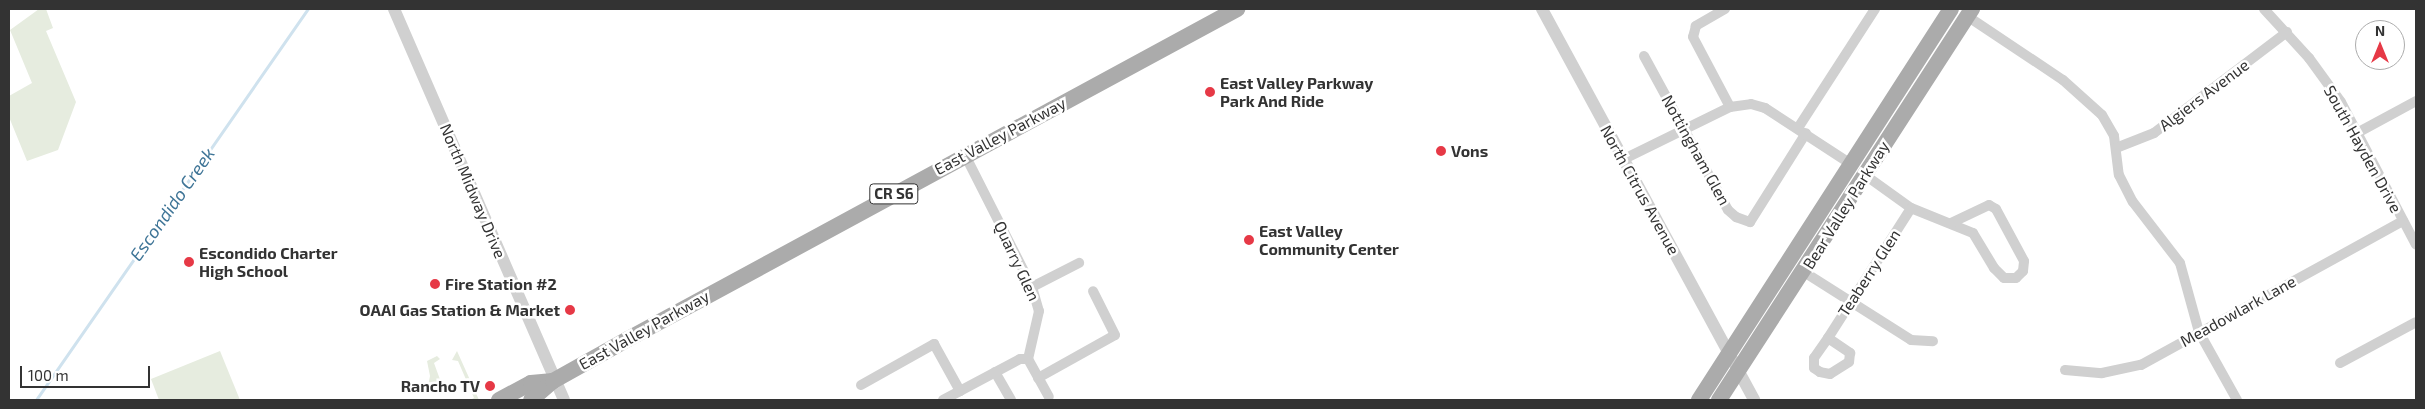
<!DOCTYPE html>
<html>
<head>
<meta charset="utf-8">
<style>
  body { margin:0 }
  #map { position:relative; width:2425px; height:409px; overflow:hidden; background:#fff; font-family:"Exo 2",sans-serif }
  div>[style] { position:absolute }
  [style*='--x'] { left:calc(var(--x)*1px); top:calc(var(--y)*1px); width:calc(var(--w)*1px); rotate:calc(var(--a)*1deg) }
  .green>* { inset:0; background:#e6ecdf }
  .stream>* { height:2.5px; margin:-1.25px; padding:0 1.25px; transform-origin:1.25px; border-radius:1.25px; background:#cfe2ee }
  .minor>* { height:10px; margin:-5px; padding:0 5px; transform-origin:5px; border-radius:5px; background:#d0d0d0 }
  .tertiary>* { height:12px; margin:-6px; padding:0 6px; transform-origin:6px; border-radius:6px; background:#d0d0d0 }
  .primary>* { height:16px; margin:-8px; padding:0 8px; transform-origin:8px; border-radius:8px; background:#ababab }
  .dots>* { width:14px; height:14px; translate:-50% -50%; box-sizing:border-box; border:2px solid #fff; border-radius:50% }
  span { translate:-50% -50%; white-space:nowrap; text-align:center; line-height:1.15; -webkit-text-stroke:5px #fff; paint-order:stroke }
  .shield-label span { padding:1px 4px; background:#fff; border:1px solid; border-radius:4px; -webkit-text-stroke-width:0 }
  .shield-label { font-size:15px; color:#333; font-weight:700 }
  .poi-label { font-size:16px; color:#333; font-weight:700 }
  .left { translate:0 -50%; text-align:left }
  .right { translate:-100% -50%; text-align:right }
  .street-label { font-size:16px; color:#333 }
  .water-label { font-size:18px; color:#3f7597; font-style:italic }
  .frame { position:absolute; inset:0; border:10px solid #333; pointer-events:none }
  .north { position:absolute; left:2355px; top:20px; width:50px; height:50px; box-sizing:border-box; background:#fff; border:1px solid #adadad; border-radius:50%; rotate:0deg; font-size:14px; font-weight:700; line-height:20px; text-align:center; color:#333 }
  .north::after { content:''; display:block; margin:auto; width:18px; height:22px; background:#e63946; clip-path:polygon(50% 0,100% 100%,50% 72%,0 100%) }
  .scale { position:absolute; left:20px; top:366px; width:130px; height:22px; box-sizing:border-box; border:2px solid #333; border-top:0; padding-left:6px; font-size:15px; line-height:18px; white-space:nowrap; color:#333; -webkit-text-stroke:4px #fff; paint-order:stroke }
</style>
</head>
<body>
<div id="map">
  <div class="green">
    <div style="clip-path:polygon(39px 9px,46px 9px,53px 28px,46px 31px,76px 102px,58px 150px,27px 161px,9px 117px,9px 96px,32px 83px,10px 30px)"></div>
    <div style="clip-path:polygon(220px 351px,240px 400px,159px 400px,151px 379px)"></div>
    <div style="clip-path:polygon(457px 351px,479px 400px,470px 400px,474px 398px,458px 361px,452px 360px)"></div>
    <div style="clip-path:polygon(437px 356px,440px 359px,434px 363px,446px 396px,439px 381px,429px 385px,431px 391px,428px 386px,430px 376px,427px 361px)"></div>
  </div>
  <div class="stream">
    <div style="--x:36;--y:400;--w:476;--a:-55.2"></div>
  </div>
  <div class="minor">
    <div style="--x:1725;--y:9;--w:34;--a:150"></div>
    <div style="--x:1696;--y:26;--w:11;--a:105"></div>
    <div style="--x:1693;--y:37;--w:79;--a:62.1"></div>
    <div style="--x:2264;--y:9;--w:67;--a:47.4"></div>
    <div style="--x:2309;--y:58;--w:54;--a:54"></div>
    <div style="--x:2341;--y:102;--w:161;--a:62.3"></div>
    <div style="--x:1967;--y:16;--w:115;--a:33.7"></div>
    <div style="--x:2063;--y:80;--w:52;--a:41.9"></div>
    <div style="--x:2102;--y:115;--w:24;--a:60"></div>
    <div style="--x:2114;--y:136;--w:39;--a:83"></div>
    <div style="--x:2119;--y:175;--w:30;--a:63"></div>
    <div style="--x:2133;--y:202;--w:77;--a:52.4"></div>
    <div style="--x:2180;--y:263;--w:72;--a:74.6"></div>
    <div style="--x:2199;--y:332;--w:78;--a:60.8"></div>
    <div style="--x:1644;--y:56;--w:175;--a:61.4"></div>
    <div style="--x:1728;--y:210;--w:11;--a:41"></div>
    <div style="--x:1736;--y:217;--w:15;--a:20"></div>
    <div style="--x:1750;--y:222;--w:105;--a:-57.8"></div>
    <div style="--x:1798;--y:128;--w:142;--a:-57.1"></div>
    <div style="--x:2357;--y:133;--w:67;--a:-28.5"></div>
    <div style="--x:2116;--y:148;--w:41;--a:-21.5"></div>
    <div style="--x:2154;--y:133;--w:167;--a:-37.2"></div>
    <div style="--x:965;--y:155;--w:148;--a:63.1"></div>
    <div style="--x:1032;--y:287;--w:25;--a:74"></div>
    <div style="--x:1039;--y:311;--w:49;--a:102.9"></div>
    <div style="--x:1624;--y:159;--w:118;--a:-26.1"></div>
    <div style="--x:1730;--y:107;--w:21;--a:-8"></div>
    <div style="--x:1751;--y:104;--w:15;--a:16"></div>
    <div style="--x:1765;--y:108;--w:103;--a:33.1"></div>
    <div style="--x:1865;--y:175;--w:57;--a:35.7"></div>
    <div style="--x:1911;--y:208;--w:67;--a:22"></div>
    <div style="--x:1973;--y:233;--w:41;--a:59"></div>
    <div style="--x:1994;--y:268;--w:14;--a:45"></div>
    <div style="--x:2004;--y:278;--w:12;--a:0"></div>
    <div style="--x:2016;--y:278;--w:10;--a:-45"></div>
    <div style="--x:2023;--y:271;--w:10;--a:-84"></div>
    <div style="--x:2024;--y:261;--w:59;--a:-118.3"></div>
    <div style="--x:1996;--y:209;--w:8;--a:-150"></div>
    <div style="--x:1989;--y:205;--w:42;--a:154.7"></div>
    <div style="--x:1804;--y:272;--w:127;--a:32.4"></div>
    <div style="--x:1911;--y:340;--w:22;--a:3"></div>
    <div style="--x:1032;--y:287;--w:53;--a:-27.1"></div>
    <div style="--x:1828;--y:338;--w:154;--a:-57.4"></div>
    <div style="--x:1828;--y:338;--w:27;--a:34"></div>
    <div style="--x:1850;--y:353;--w:9;--a:96"></div>
    <div style="--x:1849;--y:362;--w:22;--a:148"></div>
    <div style="--x:1830;--y:374;--w:10;--a:-169"></div>
    <div style="--x:1820;--y:372;--w:7;--a:-146"></div>
    <div style="--x:1814;--y:368;--w:10;--a:-90"></div>
    <div style="--x:1814;--y:358;--w:24;--a:-55"></div>
    <div style="--x:1028;--y:359;--w:43;--a:61.1"></div>
    <div style="--x:2340;--y:363;--w:86;--a:-28.3"></div>
    <div style="--x:2065;--y:370;--w:37;--a:5"></div>
    <div style="--x:2102;--y:373;--w:40;--a:-12"></div>
    <div style="--x:2141;--y:365;--w:299;--a:-28.8"></div>
    <div style="--x:995;--y:372;--w:32;--a:60"></div>
    <div style="--x:1038;--y:378;--w:88;--a:-29.2"></div>
    <div style="--x:1115;--y:335;--w:49;--a:-116.6"></div>
    <div style="--x:861;--y:385;--w:84;--a:-29.3"></div>
    <div style="--x:934;--y:344;--w:54;--a:61"></div>
    <div style="--x:943;--y:400;--w:87;--a:-28"></div>
    <div style="--x:1020;--y:359;--w:8;--a:0"></div>
  </div>
  <div class="tertiary">
    <div style="--x:394;--y:9;--w:426;--a:66.5"></div>
    <div style="--x:1542;--y:9;--w:445;--a:61.5"></div>
  </div>
  <div class="primary">
    <div style="--x:499;--y:400;--w:36;--a:-28"></div>
    <div style="--x:531;--y:383;--w:22;--a:-5"></div>
    <div style="--x:531;--y:400;--w:29;--a:-41"></div>
    <div style="--x:553;--y:381;--w:86;--a:-29.2"></div>
    <div style="--x:628;--y:339;--w:693;--a:-28.45"></div>
    <div style="--x:1699;--y:400;--w:465;--a:-57.2"></div>
    <div style="--x:1719;--y:400;--w:466;--a:-57.1"></div>
  </div>
  <div class="dots">
    <div style="left:1210px;top:92px;background:#e63946"></div>
    <div style="left:1441px;top:151px;background:#e63946"></div>
    <div style="left:1249px;top:240px;background:#e63946"></div>
    <div style="left:189px;top:262px;background:#e63946"></div>
    <div style="left:435px;top:284px;background:#e63946"></div>
    <div style="left:570px;top:310px;background:#e63946"></div>
    <div style="left:490px;top:386px;background:#e63946"></div>
  </div>
  <div class="shield-label">
    <span style="left:894px;top:194px">CR S6</span>
  </div>
  <div class="poi-label">
    <span class="left" style="left:1220px;top:92px">East Valley Parkway<br>Park And Ride</span>
    <span class="left" style="left:1451px;top:151px">Vons</span>
    <span class="left" style="left:1259px;top:240px">East Valley<br>Community Center</span>
    <span class="left" style="left:199px;top:262px">Escondido Charter<br>High School</span>
    <span class="left" style="left:445px;top:284px">Fire Station #2</span>
    <span class="right" style="left:560px;top:310px">OAAI Gas Station &amp; Market</span>
    <span class="right" style="left:480px;top:386px">Rancho TV</span>
  </div>
  <div class="street-label">
    <span style="left:2204px;top:95px;rotate:-37deg">Algiers Avenue</span>
    <span style="left:1000px;top:136px;rotate:-28deg">East Valley Parkway</span>
    <span style="left:2363px;top:149px;rotate:61deg">South Hayden Drive</span>
    <span style="left:1696px;top:150px;rotate:61deg">Nottingham Glen</span>
    <span style="left:1640px;top:190px;rotate:61deg">North Citrus Avenue</span>
    <span style="left:473px;top:191px;rotate:67deg">North Midway Drive</span>
    <span style="left:1846px;top:205px;rotate:-58deg">Bear Valley Parkway</span>
    <span style="left:1017px;top:261px;rotate:65deg">Quarry Glen</span>
    <span style="left:1869px;top:273px;rotate:-57deg">Teaberry Glen</span>
    <span style="left:2238px;top:311px;rotate:-29deg">Meadowlark Lane</span>
    <span style="left:644px;top:330px;rotate:-29deg">East Valley Parkway</span>
  </div>
  <div class="water-label">
    <span style="left:172px;top:204px;rotate:-55deg">Escondido Creek</span>
  </div>
  <div class="frame"></div>
  <div class="north">N</div>
  <div class="scale">100 m</div>
</div>
</body>
</html>
